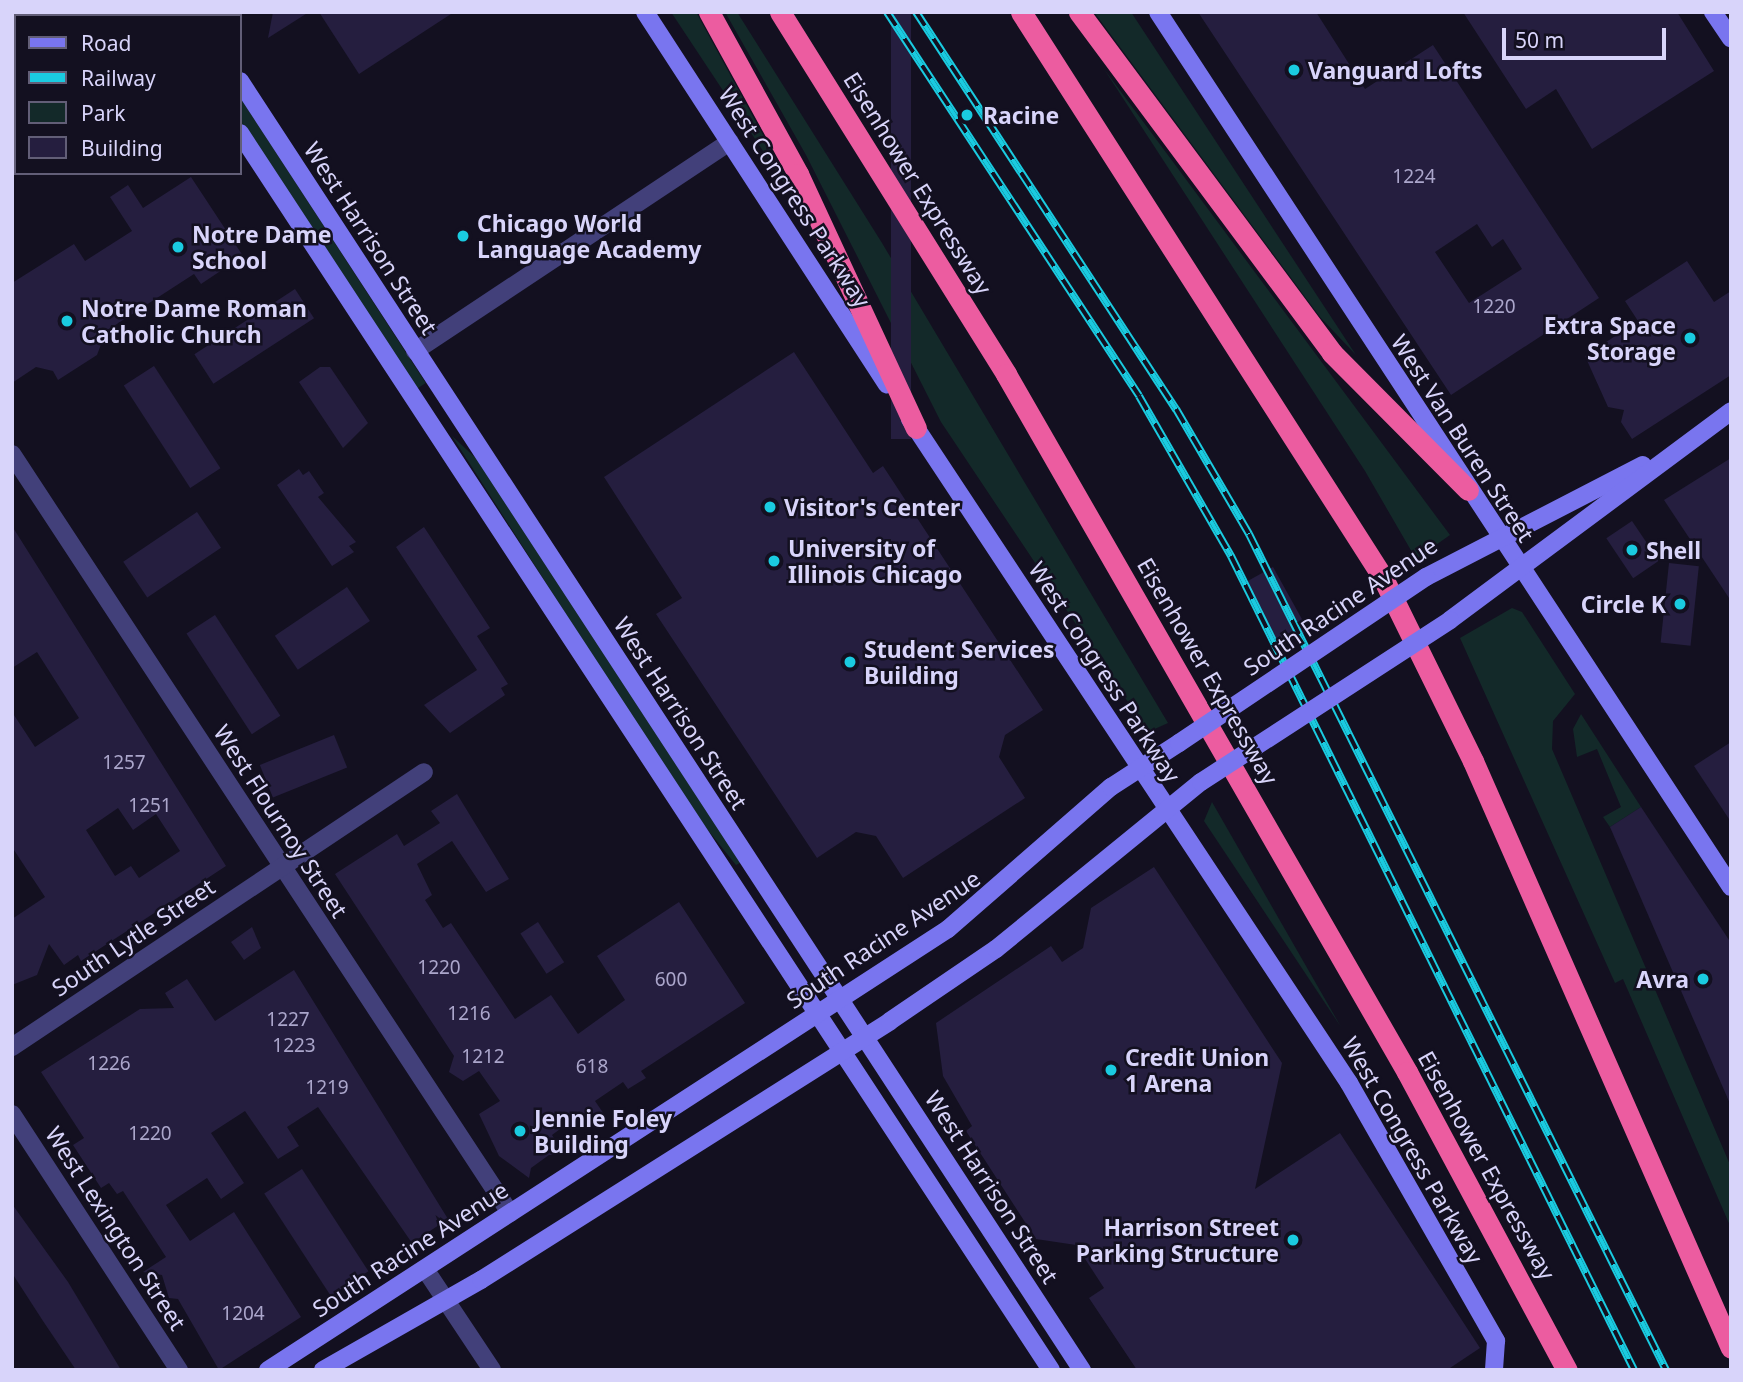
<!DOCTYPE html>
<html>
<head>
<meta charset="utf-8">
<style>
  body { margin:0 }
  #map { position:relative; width:1743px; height:1382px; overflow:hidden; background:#131020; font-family:"Noto Sans",sans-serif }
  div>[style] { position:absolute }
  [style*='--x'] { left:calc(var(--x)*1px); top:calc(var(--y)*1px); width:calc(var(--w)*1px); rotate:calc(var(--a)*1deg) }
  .green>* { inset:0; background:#132929; transform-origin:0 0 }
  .building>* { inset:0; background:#251e3f; transform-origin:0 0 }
  .street>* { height:18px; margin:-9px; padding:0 9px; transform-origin:9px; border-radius:9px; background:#42407a }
  .secondary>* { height:18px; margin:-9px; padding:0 9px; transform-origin:9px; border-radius:9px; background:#7975ef }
  .highway>* { height:21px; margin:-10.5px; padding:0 10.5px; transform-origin:10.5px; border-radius:10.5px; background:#ec5ca0 }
  .rail>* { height:8px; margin-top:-4px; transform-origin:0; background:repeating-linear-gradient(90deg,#131020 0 16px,#1acbe0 0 32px); box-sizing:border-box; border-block:2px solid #1acbe0 }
  .secondary-bridge>* { height:18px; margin:-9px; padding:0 9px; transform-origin:9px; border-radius:9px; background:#7975ef }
  .dots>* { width:19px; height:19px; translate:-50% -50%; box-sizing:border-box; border:4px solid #131020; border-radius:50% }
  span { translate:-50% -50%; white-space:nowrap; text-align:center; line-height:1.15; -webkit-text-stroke:5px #131020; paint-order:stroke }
  .number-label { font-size:19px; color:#aba6cb }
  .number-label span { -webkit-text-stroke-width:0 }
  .poi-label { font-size:23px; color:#d8d4fa; font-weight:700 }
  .left { translate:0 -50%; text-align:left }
  .right { translate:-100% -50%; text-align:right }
  .street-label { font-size:23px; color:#d8d4fa }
  .frame { position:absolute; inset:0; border:14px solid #d8d4fa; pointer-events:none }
  .legend { position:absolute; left:14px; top:14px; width:228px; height:161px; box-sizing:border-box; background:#131020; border:2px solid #625e77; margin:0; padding:9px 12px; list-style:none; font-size:21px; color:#d8d4fa }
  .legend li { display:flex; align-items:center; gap:14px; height:35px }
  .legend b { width:35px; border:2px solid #625e77 }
  .scale { position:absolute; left:1502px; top:28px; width:164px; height:32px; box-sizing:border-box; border:4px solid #d8d4fa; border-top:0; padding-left:9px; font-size:21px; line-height:24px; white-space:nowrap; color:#d8d4fa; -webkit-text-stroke:5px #131020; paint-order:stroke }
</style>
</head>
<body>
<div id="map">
  <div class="green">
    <div style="clip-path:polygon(671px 12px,696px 12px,812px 225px)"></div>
    <div style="clip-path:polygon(725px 12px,737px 12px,882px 243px,1168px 723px,1148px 732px,941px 422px,806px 155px)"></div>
    <div style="clip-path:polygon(1094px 12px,1131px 12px,1356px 355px,1320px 317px)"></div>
    <div style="clip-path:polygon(1104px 69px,1450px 535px,1416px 559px,1365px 471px)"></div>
    <div style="left:240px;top:97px;width:341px;height:20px;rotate:57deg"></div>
    <div style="clip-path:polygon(452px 436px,479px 461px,742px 862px,736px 865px,690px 808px)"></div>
    <div style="clip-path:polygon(1512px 608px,1522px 612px,1575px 694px,1553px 721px,1552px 749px,1731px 1167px,1731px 1228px,1623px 979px,1615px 983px,1460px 638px)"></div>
    <div style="clip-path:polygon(1581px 714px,1641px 807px,1610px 827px,1603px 817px,1621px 807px,1597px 749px,1577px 757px,1573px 729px)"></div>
    <div style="clip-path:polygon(1212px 802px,1341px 1027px,1204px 821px)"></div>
  </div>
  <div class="building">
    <div style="clip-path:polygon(273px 12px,309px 12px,268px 38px)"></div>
    <div style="clip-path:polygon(319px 12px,454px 12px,359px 74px)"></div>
    <div style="left:891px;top:12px;width:20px;height:427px"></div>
    <div style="clip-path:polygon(evenodd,1198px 12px,1316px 12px,1365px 89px,1433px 45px,1599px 298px,1451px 395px,1198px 12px,1477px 224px,1492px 247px,1503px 239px,1522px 269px,1469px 303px,1435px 252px,1477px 224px)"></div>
    <div style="clip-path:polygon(1463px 12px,1677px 12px,1714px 71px,1592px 149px,1556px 89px,1526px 109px)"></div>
    <div style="clip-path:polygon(191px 177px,243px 256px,201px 284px,194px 274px,106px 331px,97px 355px,58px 380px,53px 371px,36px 367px,12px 383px,12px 283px,74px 244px,85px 261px,132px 231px,110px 197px,128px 185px,143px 208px)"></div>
    <div style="clip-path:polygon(1687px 261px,1714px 302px,1731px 291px,1731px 375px,1632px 439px,1621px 422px,1624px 410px,1608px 407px,1585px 356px,1638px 321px,1625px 301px)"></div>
    <div style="left:295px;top:289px;width:35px;height:120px;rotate:57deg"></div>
    <div style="clip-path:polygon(794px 352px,873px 473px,883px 466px,1043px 710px,1005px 735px,999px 757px,1025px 798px,903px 878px,876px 836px,856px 832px,817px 858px,656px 614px,682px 598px,604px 477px)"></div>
    <div style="left:154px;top:366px;width:122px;height:36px;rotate:57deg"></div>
    <div style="clip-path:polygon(320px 367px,330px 367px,368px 423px,343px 448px,299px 382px)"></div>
    <div style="clip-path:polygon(1731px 458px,1731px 601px,1664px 500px)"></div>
    <div style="clip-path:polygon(299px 469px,303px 475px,309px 471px,324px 493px,318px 497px,356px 542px,349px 546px,354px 552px,332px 566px,277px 485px)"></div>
    <div style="left:197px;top:512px;width:43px;height:89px;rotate:56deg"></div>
    <div style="left:1632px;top:521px;width:48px;height:31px;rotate:56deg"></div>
    <div style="clip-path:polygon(evenodd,12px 526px,226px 866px,81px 961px,78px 955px,64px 965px,49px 944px,37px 975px,12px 985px,12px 919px,45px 897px,12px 847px,12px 712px,35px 747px,79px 718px,37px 652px,12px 668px,12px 526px,118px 808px,133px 830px,156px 814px,180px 851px,139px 878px,131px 866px,115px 876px,86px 830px,118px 808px)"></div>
    <div style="clip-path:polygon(424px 527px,490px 628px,477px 636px,508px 684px,501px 688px,505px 695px,450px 733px,424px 705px,477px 670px,396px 547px)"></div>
    <div style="left:1669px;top:563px;width:30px;height:80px;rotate:6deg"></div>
    <div style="left:1273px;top:567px;width:73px;height:35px;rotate:61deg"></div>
    <div style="left:347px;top:587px;width:41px;height:87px;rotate:56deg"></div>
    <div style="left:215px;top:615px;width:120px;height:34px;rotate:57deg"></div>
    <div style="left:334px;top:735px;width:35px;height:80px;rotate:68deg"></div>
    <div style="clip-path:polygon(1731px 742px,1731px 822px,1694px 766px)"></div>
    <div style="clip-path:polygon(457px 794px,509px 879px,486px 892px,452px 841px,417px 864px,432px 895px,425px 900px,443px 928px,451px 923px,515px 1019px,551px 995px,578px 1034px,625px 1000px,597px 956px,679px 902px,745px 1003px,641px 1071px,646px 1078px,628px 1089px,623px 1082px,595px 1101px,606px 1117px,588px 1129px,579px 1115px,552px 1135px,565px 1155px,549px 1155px,531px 1168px,529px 1178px,499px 1156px,479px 1114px,500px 1101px,479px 1071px,463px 1081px,449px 1072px,454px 1056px,335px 874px,397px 834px,404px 846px,440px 823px,431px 811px)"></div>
    <div style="clip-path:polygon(1641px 807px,1731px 943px,1731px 1106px,1610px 827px)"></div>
    <div style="clip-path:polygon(1154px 867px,1282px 1063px,1255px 1189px,1340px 1133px,1480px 1348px,1447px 1370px,1137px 1370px,1089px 1298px,1104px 1288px,1076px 1245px,1036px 1239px,966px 1131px,972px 1126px,943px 1076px,936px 1023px,1051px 946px,1062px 962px,1083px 948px,1091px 908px)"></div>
    <div style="left:538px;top:922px;width:48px;height:21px;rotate:57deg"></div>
    <div style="clip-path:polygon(252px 927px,261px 948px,244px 960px,231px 942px)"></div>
    <div style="clip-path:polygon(294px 970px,448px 1219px,412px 1243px,318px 1107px,287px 1127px,299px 1146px,278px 1159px,245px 1111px,211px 1133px,244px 1183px,221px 1199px,207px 1178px,166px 1205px,190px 1241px,234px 1212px,301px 1317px,219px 1370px,178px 1299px,169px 1298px,162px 1275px,143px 1272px,166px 1257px,123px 1191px,117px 1194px,109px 1183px,101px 1188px,73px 1145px,84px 1138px,41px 1072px,140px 1009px,174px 1008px,165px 993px,187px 979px,215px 1021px)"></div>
    <div style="left:302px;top:1169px;width:122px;height:45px;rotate:57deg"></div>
    <div style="clip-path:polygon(12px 1204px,68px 1282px,121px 1370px,76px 1370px,43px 1321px,12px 1273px)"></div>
  </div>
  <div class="street">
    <div style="--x:415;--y:351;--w:378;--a:-33.6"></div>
    <div style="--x:12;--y:454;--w:908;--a:56.73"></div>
    <div style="--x:12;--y:1047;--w:495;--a:-33.7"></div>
    <div style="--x:12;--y:1114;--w:306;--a:56.9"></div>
    <div style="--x:425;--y:1269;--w:121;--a:56.4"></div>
  </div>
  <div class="secondary">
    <div style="--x:161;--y:12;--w:4;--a:63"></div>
    <div style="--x:195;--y:12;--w:4;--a:63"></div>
    <div style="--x:645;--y:12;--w:444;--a:57"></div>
    <div style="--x:1158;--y:12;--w:1046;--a:56.78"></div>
    <div style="--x:1713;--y:12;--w:32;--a:56"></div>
    <div style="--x:240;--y:81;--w:1540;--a:56.85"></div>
    <div style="--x:240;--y:133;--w:1479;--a:56.75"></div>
    <div style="--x:910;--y:419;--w:796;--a:56.53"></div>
    <div style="--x:1349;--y:1083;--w:297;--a:60.3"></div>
    <div style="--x:1496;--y:1341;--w:29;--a:94"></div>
    <div style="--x:1426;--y:577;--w:244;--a:-27.3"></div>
    <div style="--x:1450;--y:620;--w:350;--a:-36.6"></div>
    <div style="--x:268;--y:1370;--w:810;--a:-32.96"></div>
    <div style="--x:948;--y:929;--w:216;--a:-41.1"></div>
    <div style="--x:1111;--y:787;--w:81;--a:-32.9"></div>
    <div style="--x:323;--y:1370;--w:182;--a:-29.7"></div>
    <div style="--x:481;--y:1280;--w:484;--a:-32.3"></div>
    <div style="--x:890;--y:1021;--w:128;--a:-34.2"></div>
    <div style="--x:996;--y:949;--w:264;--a:-39.2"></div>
  </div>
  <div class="highway">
    <div style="--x:709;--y:12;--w:185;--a:61.2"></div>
    <div style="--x:798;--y:174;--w:280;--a:65.1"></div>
    <div style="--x:780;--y:12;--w:427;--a:58"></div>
    <div style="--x:1006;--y:374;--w:805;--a:60.12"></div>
    <div style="--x:1407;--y:1072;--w:338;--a:61.8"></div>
    <div style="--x:1021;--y:12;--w:670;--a:57.38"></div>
    <div style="--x:1382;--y:576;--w:206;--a:63.8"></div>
    <div style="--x:1473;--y:761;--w:641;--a:66.27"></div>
    <div style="--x:1079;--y:12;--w:425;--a:53.4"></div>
    <div style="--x:1332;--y:353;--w:193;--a:45.2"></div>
  </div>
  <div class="rail">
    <div style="--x:887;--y:12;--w:459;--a:56.7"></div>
    <div style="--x:1139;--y:396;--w:185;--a:60.1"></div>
    <div style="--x:1231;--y:556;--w:908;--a:63.66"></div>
    <div style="--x:916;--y:12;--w:475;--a:56.8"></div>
    <div style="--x:1176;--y:409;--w:145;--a:59.7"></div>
    <div style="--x:1249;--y:534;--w:934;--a:63.49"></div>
  </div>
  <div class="secondary-bridge">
    <div style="--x:1179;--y:743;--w:298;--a:-33.9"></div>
    <div style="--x:1201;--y:782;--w:297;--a:-33"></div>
  </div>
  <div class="dots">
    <div style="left:1294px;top:70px;background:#1acbe0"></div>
    <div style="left:967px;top:115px;background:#1acbe0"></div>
    <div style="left:463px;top:236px;background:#1acbe0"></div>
    <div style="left:178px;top:247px;background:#1acbe0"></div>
    <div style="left:67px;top:321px;background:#1acbe0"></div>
    <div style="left:1690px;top:338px;background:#1acbe0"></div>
    <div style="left:770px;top:507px;background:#1acbe0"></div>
    <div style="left:1632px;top:550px;background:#1acbe0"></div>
    <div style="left:774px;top:561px;background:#1acbe0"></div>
    <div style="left:1680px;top:604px;background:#1acbe0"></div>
    <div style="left:850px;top:662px;background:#1acbe0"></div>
    <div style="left:1703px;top:979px;background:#1acbe0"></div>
    <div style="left:1111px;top:1070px;background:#1acbe0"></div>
    <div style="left:520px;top:1131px;background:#1acbe0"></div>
    <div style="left:1293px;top:1240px;background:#1acbe0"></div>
  </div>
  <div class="number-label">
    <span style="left:1414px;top:177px">1224</span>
    <span style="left:1494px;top:307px">1220</span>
    <span style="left:124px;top:763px">1257</span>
    <span style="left:150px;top:806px">1251</span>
    <span style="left:439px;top:968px">1220</span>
    <span style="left:671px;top:980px">600</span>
    <span style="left:469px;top:1014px">1216</span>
    <span style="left:288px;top:1020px">1227</span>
    <span style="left:294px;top:1046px">1223</span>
    <span style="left:483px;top:1057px">1212</span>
    <span style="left:109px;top:1064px">1226</span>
    <span style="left:592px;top:1067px">618</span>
    <span style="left:327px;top:1088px">1219</span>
    <span style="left:150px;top:1134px">1220</span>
    <span style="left:243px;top:1314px">1204</span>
  </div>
  <div class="poi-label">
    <span class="left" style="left:1308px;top:70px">Vanguard Lofts</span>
    <span class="left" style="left:983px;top:115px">Racine</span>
    <span class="left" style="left:477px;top:236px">Chicago World<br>Language Academy</span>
    <span class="left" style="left:192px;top:247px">Notre Dame<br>School</span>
    <span class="left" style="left:81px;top:321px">Notre Dame Roman<br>Catholic Church</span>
    <span class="right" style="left:1676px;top:338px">Extra Space<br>Storage</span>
    <span class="left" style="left:784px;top:507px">Visitor's Center</span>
    <span class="left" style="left:788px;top:561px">University of<br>Illinois Chicago</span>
    <span class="left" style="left:1646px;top:550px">Shell</span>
    <span class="right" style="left:1666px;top:604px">Circle K</span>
    <span class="left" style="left:864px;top:662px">Student Services<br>Building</span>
    <span class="right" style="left:1689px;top:979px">Avra</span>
    <span class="left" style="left:1125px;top:1070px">Credit Union<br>1 Arena</span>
    <span class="left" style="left:534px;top:1131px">Jennie Foley<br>Building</span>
    <span class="right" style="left:1279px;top:1240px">Harrison Street<br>Parking Structure</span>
  </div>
  <div class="street-label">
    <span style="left:918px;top:183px;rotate:58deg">Eisenhower Expressway</span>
    <span style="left:795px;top:197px;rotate:57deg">West Congress Parkway</span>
    <span style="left:371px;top:238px;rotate:57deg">West Harrison Street</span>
    <span style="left:1463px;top:438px;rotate:57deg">West Van Buren Street</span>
    <span style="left:1340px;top:606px;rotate:-34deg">South Racine Avenue</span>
    <span style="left:1208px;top:671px;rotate:60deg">Eisenhower Expressway</span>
    <span style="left:1105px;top:672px;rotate:57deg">West Congress Parkway</span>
    <span style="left:681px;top:713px;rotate:57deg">West Harrison Street</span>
    <span style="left:281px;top:821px;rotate:57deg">West Flournoy Street</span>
    <span style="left:133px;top:937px;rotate:-34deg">South Lytle Street</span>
    <span style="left:883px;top:939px;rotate:-34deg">South Racine Avenue</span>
    <span style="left:1413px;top:1150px;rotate:60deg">West Congress Parkway</span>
    <span style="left:1487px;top:1165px;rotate:61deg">Eisenhower Expressway</span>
    <span style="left:992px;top:1187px;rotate:57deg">West Harrison Street</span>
    <span style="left:116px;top:1228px;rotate:57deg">West Lexington Street</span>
    <span style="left:410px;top:1249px;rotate:-33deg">South Racine Avenue</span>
  </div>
  <div class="frame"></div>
  <ul class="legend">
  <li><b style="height:9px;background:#7975ef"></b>Road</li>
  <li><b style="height:9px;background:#1acbe0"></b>Railway</li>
  <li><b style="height:19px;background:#132929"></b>Park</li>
  <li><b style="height:19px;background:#251e3f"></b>Building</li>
  </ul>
  <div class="scale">50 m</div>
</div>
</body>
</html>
